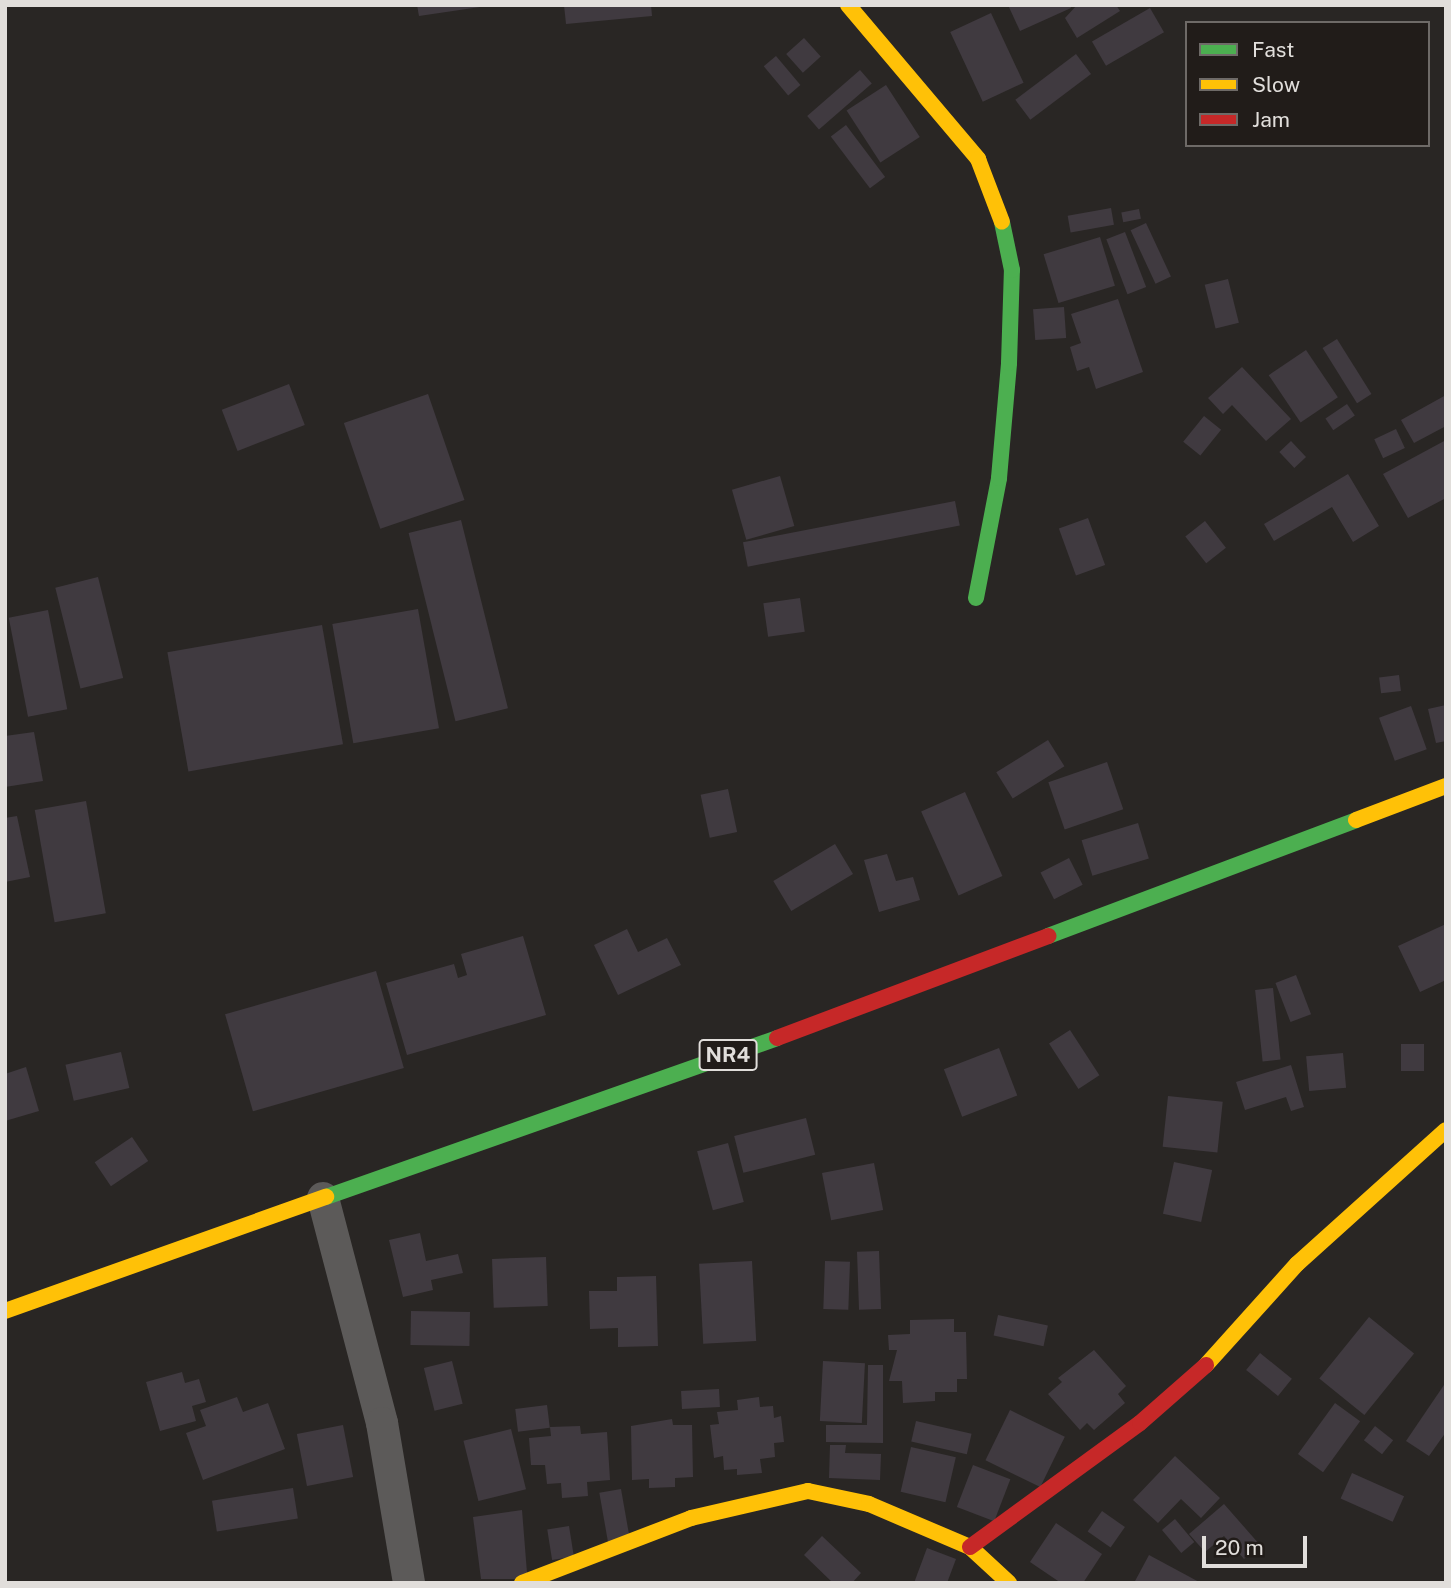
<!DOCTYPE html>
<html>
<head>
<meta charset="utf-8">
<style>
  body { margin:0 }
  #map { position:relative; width:1451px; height:1588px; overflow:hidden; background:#292624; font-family:"Public Sans",sans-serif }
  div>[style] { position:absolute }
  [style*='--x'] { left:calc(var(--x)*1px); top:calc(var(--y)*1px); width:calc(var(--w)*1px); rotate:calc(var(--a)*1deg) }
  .building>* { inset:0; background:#403a40; transform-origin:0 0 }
  .street>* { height:32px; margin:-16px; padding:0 16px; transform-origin:16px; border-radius:16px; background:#5c5a59 }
  .fast>* { height:16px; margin:-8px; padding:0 8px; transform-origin:8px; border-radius:8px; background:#4caf50 }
  .slow>* { height:16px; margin:-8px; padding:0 8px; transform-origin:8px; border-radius:8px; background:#ffc107 }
  .jam>* { height:16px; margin:-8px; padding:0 8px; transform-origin:8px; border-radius:8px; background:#c62828 }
  span { translate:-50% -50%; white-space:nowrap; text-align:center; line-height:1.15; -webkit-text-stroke:7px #211c19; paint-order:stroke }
  .shield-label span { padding:2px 5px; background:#211c19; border:2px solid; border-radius:5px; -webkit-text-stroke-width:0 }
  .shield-label { font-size:21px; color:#e1dedb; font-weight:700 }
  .frame { position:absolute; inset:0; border:7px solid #e1dedb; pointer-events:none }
  .legend { position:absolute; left:1185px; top:21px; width:245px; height:126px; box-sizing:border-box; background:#211c19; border:2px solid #6e6a67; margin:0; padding:9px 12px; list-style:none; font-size:21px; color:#e1dedb }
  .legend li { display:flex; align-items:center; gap:14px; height:35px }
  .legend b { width:35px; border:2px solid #6e6a67 }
  .scale { position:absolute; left:1202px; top:1536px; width:105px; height:32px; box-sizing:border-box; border:4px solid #e1dedb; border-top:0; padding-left:9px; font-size:21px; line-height:24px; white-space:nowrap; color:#e1dedb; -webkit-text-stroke:5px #211c19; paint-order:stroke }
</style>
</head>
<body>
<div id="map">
  <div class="building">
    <div style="clip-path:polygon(417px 5px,480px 5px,480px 7px,419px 16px)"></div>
    <div style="clip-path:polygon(564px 5px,651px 5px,652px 16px,566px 24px)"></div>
    <div style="clip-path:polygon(1008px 5px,1070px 5px,1071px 8px,1020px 31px)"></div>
    <div style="clip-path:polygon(1077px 5px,1116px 5px,1120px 11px,1077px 38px,1065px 18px)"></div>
    <div style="left:1150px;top:8px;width:28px;height:67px;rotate:60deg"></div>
    <div style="left:991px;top:13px;width:77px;height:45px;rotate:65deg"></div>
    <div style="left:804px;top:38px;width:25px;height:24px;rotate:48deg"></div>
    <div style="left:1076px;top:54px;width:25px;height:76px;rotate:53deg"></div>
    <div style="left:776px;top:56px;width:38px;height:16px;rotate:50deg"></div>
    <div style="left:860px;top:70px;width:18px;height:70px;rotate:49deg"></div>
    <div style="left:886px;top:85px;width:62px;height:47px;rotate:57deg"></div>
    <div style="left:846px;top:125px;width:65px;height:19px;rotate:53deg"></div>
    <div style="left:1111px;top:208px;width:17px;height:44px;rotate:80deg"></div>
    <div style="left:1139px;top:209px;width:10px;height:18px;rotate:79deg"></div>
    <div style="left:1146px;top:223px;width:59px;height:17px;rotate:65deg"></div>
    <div style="left:1125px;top:232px;width:59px;height:20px;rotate:69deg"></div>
    <div style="left:1100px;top:237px;width:51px;height:59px;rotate:73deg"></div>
    <div style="left:1228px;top:279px;width:45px;height:24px;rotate:76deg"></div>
    <div style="clip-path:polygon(1118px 299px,1143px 372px,1096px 389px,1089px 367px,1077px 371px,1070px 347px,1081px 343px,1071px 314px)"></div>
    <div style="left:1064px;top:307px;width:31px;height:31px;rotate:86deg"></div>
    <div style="left:1337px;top:339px;width:65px;height:17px;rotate:58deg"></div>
    <div style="left:1306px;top:350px;width:57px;height:45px;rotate:56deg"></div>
    <div style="clip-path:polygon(1242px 367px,1291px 419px,1266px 441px,1232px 405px,1223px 414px,1208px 398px)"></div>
    <div style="left:289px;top:384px;width:44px;height:72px;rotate:69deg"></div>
    <div style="left:428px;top:394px;width:112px;height:89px;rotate:71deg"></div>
    <div style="clip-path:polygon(1446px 395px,1446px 426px,1414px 443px,1401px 420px)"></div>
    <div style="left:1347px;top:404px;width:14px;height:26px;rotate:56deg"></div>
    <div style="left:1204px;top:416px;width:22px;height:33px;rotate:39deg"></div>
    <div style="left:1396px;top:429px;width:21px;height:24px;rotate:65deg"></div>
    <div style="clip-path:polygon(1446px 440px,1446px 498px,1408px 518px,1383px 474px)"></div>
    <div style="left:1291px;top:441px;width:22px;height:16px;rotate:47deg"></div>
    <div style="clip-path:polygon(1348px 474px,1379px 526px,1353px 542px,1332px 507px,1274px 541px,1264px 524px)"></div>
    <div style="left:780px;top:476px;width:52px;height:50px;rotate:74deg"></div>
    <div style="left:955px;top:501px;width:25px;height:216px;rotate:79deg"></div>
    <div style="left:1088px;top:518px;width:50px;height:31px;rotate:70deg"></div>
    <div style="left:461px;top:520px;width:194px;height:54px;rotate:76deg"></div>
    <div style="left:1205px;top:521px;width:34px;height:25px;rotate:52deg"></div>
    <div style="left:98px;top:577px;width:104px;height:44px;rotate:76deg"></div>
    <div style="left:800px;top:598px;width:34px;height:37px;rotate:82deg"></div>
    <div style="left:418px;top:609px;width:121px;height:87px;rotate:80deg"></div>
    <div style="left:48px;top:610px;width:101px;height:40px;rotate:79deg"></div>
    <div style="left:322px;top:625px;width:121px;height:157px;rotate:80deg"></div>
    <div style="left:1399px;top:675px;width:16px;height:20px;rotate:83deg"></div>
    <div style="clip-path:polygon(1446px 705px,1446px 741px,1436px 743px,1428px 709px)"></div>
    <div style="left:1411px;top:706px;width:46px;height:34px;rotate:70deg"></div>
    <div style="clip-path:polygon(34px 732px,43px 781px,5px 787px,5px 736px)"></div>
    <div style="left:1048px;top:740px;width:31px;height:61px;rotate:58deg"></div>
    <div style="left:1107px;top:762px;width:50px;height:62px;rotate:71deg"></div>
    <div style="left:728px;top:789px;width:44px;height:28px;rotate:78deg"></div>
    <div style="left:965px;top:792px;width:92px;height:48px;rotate:66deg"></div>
    <div style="left:86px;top:801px;width:114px;height:52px;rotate:80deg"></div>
    <div style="clip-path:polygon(17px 816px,30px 877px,5px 882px,5px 818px)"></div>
    <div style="left:1138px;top:823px;width:37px;height:59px;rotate:73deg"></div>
    <div style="left:835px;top:844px;width:35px;height:72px;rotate:59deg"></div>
    <div style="clip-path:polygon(887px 854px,896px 881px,913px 877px,920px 900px,879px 912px,864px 860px)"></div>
    <div style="left:1069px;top:858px;width:30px;height:32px;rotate:63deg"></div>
    <div style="clip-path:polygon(1446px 924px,1446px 980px,1420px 992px,1398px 946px)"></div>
    <div style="clip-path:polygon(627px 929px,638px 952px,667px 938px,681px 965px,618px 995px,594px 945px)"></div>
    <div style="clip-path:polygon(523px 936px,546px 1015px,407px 1055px,386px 983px,454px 964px,458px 978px,467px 975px,461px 954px)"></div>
    <div style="left:376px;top:971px;width:101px;height:157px;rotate:74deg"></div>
    <div style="left:1296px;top:975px;width:42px;height:22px;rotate:69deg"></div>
    <div style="left:1273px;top:988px;width:72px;height:18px;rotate:84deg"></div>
    <div style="left:1070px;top:1030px;width:54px;height:25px;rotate:57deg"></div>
    <div style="left:1401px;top:1044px;width:23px;height:27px"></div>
    <div style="left:999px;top:1048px;width:51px;height:59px;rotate:69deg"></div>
    <div style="left:121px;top:1052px;width:37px;height:57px;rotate:77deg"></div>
    <div style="left:1343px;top:1053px;width:35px;height:37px;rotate:85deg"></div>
    <div style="clip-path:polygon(1291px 1065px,1304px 1107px,1291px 1111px,1286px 1097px,1245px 1110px,1236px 1082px)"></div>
    <div style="clip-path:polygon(26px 1067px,39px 1111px,5px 1121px,5px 1074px)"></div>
    <div style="left:1168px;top:1096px;width:55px;height:51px;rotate:6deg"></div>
    <div style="left:806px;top:1118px;width:38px;height:74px;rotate:76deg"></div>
    <div style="left:132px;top:1137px;width:29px;height:45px;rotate:56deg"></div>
    <div style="left:728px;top:1143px;width:61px;height:32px;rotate:75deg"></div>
    <div style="left:1174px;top:1162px;width:39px;height:53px;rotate:12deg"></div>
    <div style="left:874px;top:1163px;width:48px;height:53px;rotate:79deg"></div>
    <div style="clip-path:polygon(420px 1233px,426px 1261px,458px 1254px,463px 1273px,431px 1280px,433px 1290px,403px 1297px,389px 1240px)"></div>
    <div style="left:879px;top:1251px;width:58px;height:22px;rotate:88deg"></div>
    <div style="left:546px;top:1257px;width:49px;height:54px;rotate:88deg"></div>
    <div style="left:752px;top:1261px;width:80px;height:53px;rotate:87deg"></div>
    <div style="left:825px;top:1261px;width:25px;height:48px;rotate:2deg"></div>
    <div style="clip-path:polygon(656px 1276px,658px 1346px,618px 1347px,618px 1328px,590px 1329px,589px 1291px,617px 1291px,617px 1277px)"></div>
    <div style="left:411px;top:1311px;width:59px;height:34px;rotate:1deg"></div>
    <div style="left:998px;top:1315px;width:51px;height:21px;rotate:12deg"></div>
    <div style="left:1369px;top:1317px;width:58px;height:79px;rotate:39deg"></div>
    <div style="clip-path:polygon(954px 1319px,954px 1332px,966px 1332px,967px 1379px,957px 1379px,957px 1392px,935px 1392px,935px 1401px,903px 1403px,902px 1381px,889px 1381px,897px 1350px,889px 1350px,888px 1335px,910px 1334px,910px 1320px)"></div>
    <div style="clip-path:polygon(1094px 1350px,1126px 1386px,1118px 1394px,1125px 1403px,1094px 1430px,1087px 1423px,1080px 1430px,1048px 1394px,1062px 1382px,1058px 1378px)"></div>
    <div style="left:1260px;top:1353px;width:41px;height:22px;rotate:39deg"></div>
    <div style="left:452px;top:1361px;width:44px;height:29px;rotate:76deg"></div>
    <div style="left:823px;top:1361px;width:42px;height:60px;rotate:3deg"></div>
    <div style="clip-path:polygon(868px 1365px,883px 1365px,883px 1443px,826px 1442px,826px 1425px,867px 1425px)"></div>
    <div style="clip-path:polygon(182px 1372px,185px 1383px,199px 1379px,206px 1402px,192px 1406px,196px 1421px,160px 1431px,146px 1382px)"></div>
    <div style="clip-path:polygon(1446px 1382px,1446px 1432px,1429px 1456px,1406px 1441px)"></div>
    <div style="left:719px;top:1389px;width:18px;height:38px;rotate:87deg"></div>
    <div style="clip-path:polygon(237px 1397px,243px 1412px,268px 1403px,285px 1449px,203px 1480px,186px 1433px,206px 1426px,200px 1410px)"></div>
    <div style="clip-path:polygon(759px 1397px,760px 1407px,773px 1406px,774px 1418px,781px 1416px,784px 1442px,774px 1443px,775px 1457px,760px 1459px,762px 1473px,737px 1475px,737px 1469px,724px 1470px,723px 1456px,714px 1458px,710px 1425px,719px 1424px,717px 1412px,738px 1410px,737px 1400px)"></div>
    <div style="left:1335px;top:1403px;width:31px;height:63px;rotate:36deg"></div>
    <div style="left:547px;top:1405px;width:23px;height:32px;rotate:83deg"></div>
    <div style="left:1010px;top:1410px;width:61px;height:56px;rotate:26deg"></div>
    <div style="clip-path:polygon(672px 1419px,673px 1425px,692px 1425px,693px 1477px,675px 1478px,675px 1487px,649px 1488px,649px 1479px,632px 1480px,631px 1426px)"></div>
    <div style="left:916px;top:1421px;width:57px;height:21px;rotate:13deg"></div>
    <div style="left:343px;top:1425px;width:53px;height:47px;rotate:79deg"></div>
    <div style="clip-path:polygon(580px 1426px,581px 1434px,607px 1432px,610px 1480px,587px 1482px,588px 1496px,562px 1498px,561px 1483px,547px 1484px,545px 1465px,531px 1465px,529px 1438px,551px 1436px,550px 1427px)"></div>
    <div style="left:1375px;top:1426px;width:23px;height:18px;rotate:38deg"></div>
    <div style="left:511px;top:1429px;width:62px;height:49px;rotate:76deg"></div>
    <div style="clip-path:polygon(830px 1445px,846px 1445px,845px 1453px,881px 1454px,880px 1480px,829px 1478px)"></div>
    <div style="left:911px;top:1447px;width:46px;height:46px;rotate:13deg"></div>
    <div style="clip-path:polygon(1175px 1456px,1220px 1498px,1201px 1518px,1181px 1499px,1158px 1523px,1133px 1500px)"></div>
    <div style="left:973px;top:1465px;width:40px;height:45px;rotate:21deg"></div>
    <div style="left:1352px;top:1473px;width:57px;height:28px;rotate:24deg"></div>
    <div style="left:293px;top:1488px;width:31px;height:82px;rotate:81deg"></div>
    <div style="left:621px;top:1489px;width:51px;height:22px;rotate:80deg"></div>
    <div style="clip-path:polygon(1224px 1504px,1260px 1545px,1244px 1559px,1224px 1536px,1205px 1552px,1189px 1534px)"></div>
    <div style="clip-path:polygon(522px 1510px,527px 1573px,519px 1579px,481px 1579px,473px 1517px)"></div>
    <div style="left:1102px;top:1511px;width:28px;height:25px;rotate:35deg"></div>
    <div style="left:1175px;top:1519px;width:30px;height:17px;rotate:50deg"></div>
    <div style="clip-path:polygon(1056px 1523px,1102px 1554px,1083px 1583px,1061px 1583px,1030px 1562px)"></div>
    <div style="left:569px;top:1526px;width:31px;height:22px;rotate:81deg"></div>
    <div style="clip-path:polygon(822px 1536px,861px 1573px,852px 1583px,833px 1583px,804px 1555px)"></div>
    <div style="clip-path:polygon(927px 1548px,956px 1559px,947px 1583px,914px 1583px)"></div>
    <div style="clip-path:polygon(1149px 1555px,1201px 1583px,1134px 1583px)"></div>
  </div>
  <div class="street">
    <div style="--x:323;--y:1198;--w:233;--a:75.3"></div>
    <div style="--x:382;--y:1423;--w:162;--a:80.4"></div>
  </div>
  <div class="fast">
    <div style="--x:976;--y:598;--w:122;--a:-79.1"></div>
    <div style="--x:999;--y:478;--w:115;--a:-85"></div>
    <div style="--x:1009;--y:363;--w:93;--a:-88.2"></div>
    <div style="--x:1012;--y:270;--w:49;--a:-101.8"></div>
    <div style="--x:1048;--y:936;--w:329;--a:-20.6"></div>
    <div style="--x:326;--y:1197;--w:478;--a:-19.4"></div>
  </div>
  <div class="slow">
    <div style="--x:848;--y:5;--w:202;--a:49.8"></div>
    <div style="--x:978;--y:159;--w:67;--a:69.1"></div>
    <div style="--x:1356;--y:820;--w:96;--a:-20.7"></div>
    <div style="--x:5;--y:1311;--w:341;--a:-19.6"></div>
    <div style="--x:1206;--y:1365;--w:136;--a:-48"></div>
    <div style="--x:1297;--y:1264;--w:200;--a:-42"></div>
    <div style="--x:522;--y:1583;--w:181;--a:-21"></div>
    <div style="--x:691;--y:1518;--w:120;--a:-13"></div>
    <div style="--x:808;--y:1491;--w:62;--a:12"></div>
    <div style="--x:869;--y:1504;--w:110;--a:23.1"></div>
    <div style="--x:970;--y:1547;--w:53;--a:42.7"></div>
  </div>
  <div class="jam">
    <div style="--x:777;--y:1038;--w:290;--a:-20.6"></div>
    <div style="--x:970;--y:1547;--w:210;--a:-36.1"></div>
    <div style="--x:1140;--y:1423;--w:88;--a:-41.3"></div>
  </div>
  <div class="shield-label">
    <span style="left:728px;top:1055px">NR4</span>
  </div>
  <div class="frame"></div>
  <ul class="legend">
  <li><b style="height:9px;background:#4caf50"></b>Fast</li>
  <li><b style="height:9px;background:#ffc107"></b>Slow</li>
  <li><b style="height:9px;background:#c62828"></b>Jam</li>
  </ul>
  <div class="scale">20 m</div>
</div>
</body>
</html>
